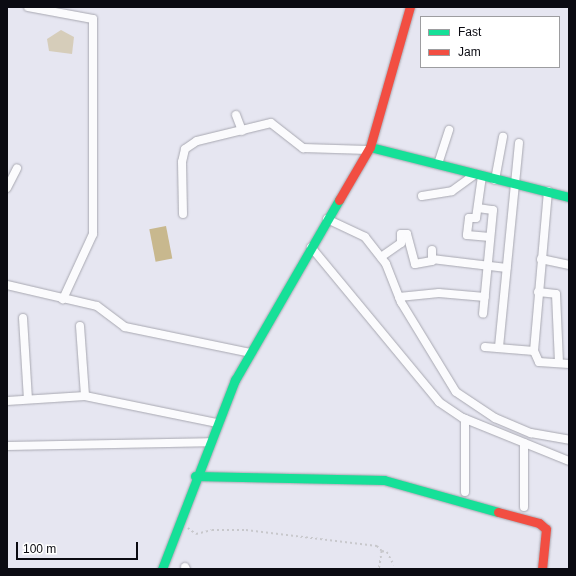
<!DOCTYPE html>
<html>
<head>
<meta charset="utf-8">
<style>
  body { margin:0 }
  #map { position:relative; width:576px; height:576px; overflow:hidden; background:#e6e6f1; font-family:Helvetica,sans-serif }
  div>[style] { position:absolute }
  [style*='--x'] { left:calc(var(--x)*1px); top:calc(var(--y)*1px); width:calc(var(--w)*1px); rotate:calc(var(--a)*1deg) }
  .green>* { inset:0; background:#d6cdba }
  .water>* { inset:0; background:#c8b88e; transform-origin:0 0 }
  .path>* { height:1.5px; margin-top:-0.75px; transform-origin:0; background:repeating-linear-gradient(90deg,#c8c8cc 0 2px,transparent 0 5px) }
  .roads { filter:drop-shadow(0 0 1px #a8a8b1) drop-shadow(0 0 1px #a8a8b1) }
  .street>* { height:8px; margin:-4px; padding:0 4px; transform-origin:4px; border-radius:4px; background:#fbfbfd }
  .fast>* { height:9px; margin:-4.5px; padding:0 4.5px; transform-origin:4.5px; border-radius:4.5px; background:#16e098 }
  .jam>* { height:9px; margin:-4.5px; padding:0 4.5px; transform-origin:4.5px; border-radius:4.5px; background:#f24e42 }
  span { translate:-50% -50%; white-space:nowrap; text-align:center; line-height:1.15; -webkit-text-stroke:3px #fff; paint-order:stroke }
  .frame { position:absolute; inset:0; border:8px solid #0b0b12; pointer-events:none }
  .legend { position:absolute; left:420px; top:16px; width:140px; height:52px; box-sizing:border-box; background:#fff; border:1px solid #9d9da0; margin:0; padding:5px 7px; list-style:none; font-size:12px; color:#0b0b12 }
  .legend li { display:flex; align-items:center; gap:8px; height:20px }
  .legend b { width:20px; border:1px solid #9d9da0 }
  .scale { position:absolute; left:16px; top:542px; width:122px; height:18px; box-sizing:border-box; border:2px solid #0b0b12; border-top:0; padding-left:5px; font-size:12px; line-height:14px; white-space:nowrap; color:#0b0b12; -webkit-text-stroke:3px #fff; paint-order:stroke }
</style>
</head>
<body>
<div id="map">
  <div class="green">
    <div style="clip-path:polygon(61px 30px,74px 37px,72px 54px,49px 51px,47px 39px)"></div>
  </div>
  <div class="water">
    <div style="left:166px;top:226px;width:33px;height:17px;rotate:79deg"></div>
  </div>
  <div class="path">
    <div style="--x:188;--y:528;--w:10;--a:37"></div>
    <div style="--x:196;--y:534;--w:16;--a:-14"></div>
    <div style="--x:212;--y:530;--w:34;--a:0"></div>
    <div style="--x:246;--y:530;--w:132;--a:7"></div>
    <div style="--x:377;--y:546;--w:7;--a:45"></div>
    <div style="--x:382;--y:551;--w:18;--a:99"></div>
    <div style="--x:382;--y:551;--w:5;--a:11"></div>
    <div style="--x:387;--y:552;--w:15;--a:62"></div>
  </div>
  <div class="roads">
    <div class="street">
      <div style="--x:28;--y:7;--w:66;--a:10.5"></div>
      <div style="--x:93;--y:19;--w:215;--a:90"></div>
      <div style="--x:93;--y:234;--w:72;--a:114.8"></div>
      <div style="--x:236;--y:115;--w:17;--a:69"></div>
      <div style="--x:438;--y:164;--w:36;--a:-72"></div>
      <div style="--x:482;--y:176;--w:42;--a:98.1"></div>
      <div style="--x:476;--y:218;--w:7;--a:180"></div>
      <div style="--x:469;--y:218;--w:17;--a:97"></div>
      <div style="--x:467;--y:235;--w:23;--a:5"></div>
      <div style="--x:495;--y:180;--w:44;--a:-79.5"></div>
      <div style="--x:7;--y:188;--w:22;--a:-63"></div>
      <div style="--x:548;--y:191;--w:161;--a:95"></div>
      <div style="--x:534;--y:351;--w:12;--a:66"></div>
      <div style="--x:539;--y:362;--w:30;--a:4"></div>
      <div style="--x:422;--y:196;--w:30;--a:-9"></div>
      <div style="--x:452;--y:191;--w:29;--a:-36"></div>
      <div style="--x:478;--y:208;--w:15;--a:8"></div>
      <div style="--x:493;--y:210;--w:104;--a:95.5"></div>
      <div style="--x:183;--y:214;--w:52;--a:-91.1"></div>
      <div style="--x:182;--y:162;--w:13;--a:-77"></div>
      <div style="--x:185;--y:149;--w:14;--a:-34"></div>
      <div style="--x:197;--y:141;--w:76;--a:-13.7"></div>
      <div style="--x:271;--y:123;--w:41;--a:38"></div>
      <div style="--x:303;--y:148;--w:65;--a:1.8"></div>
      <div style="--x:327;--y:219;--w:42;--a:25.3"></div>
      <div style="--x:365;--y:237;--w:34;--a:52"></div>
      <div style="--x:386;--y:264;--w:41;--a:68.5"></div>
      <div style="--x:401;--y:302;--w:105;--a:58.6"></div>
      <div style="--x:456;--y:392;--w:47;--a:33.7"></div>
      <div style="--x:495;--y:418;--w:39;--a:23"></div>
      <div style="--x:531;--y:433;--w:39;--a:10"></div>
      <div style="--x:311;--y:247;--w:201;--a:50.4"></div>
      <div style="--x:439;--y:402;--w:29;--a:34"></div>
      <div style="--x:463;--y:418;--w:114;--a:22.1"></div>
      <div style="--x:381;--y:257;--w:24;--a:-35"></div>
      <div style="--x:401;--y:243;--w:9;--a:-90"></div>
      <div style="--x:401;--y:234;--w:6;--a:0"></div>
      <div style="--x:407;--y:234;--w:31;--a:75"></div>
      <div style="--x:415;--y:264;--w:17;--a:-10"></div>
      <div style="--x:432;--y:261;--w:11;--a:-90"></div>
      <div style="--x:432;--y:259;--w:75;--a:6.9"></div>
      <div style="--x:541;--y:259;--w:29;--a:12"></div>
      <div style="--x:7;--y:285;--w:92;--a:13.1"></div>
      <div style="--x:97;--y:306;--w:35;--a:37"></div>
      <div style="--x:125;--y:327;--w:129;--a:11.7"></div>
      <div style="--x:538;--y:292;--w:18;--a:6"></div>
      <div style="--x:556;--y:294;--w:69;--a:87.5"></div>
      <div style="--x:399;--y:297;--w:40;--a:-5.7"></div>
      <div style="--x:439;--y:293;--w:46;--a:5"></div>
      <div style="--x:23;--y:318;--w:81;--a:86.5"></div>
      <div style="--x:80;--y:326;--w:70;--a:85.9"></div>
      <div style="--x:485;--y:347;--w:49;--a:4.7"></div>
      <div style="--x:499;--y:347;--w:205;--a:-84.4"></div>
      <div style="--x:7;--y:401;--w:78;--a:-3.7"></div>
      <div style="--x:85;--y:396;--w:134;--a:11.6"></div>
      <div style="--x:7;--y:446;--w:201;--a:-1.1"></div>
      <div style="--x:465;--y:492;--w:73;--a:-90"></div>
      <div style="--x:524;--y:507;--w:64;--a:-90"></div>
      <div style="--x:185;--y:567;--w:2;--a:63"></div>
    </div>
    <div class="fast">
      <div style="--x:370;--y:147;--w:205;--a:14.1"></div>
      <div style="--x:195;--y:476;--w:189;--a:1.2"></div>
      <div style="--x:384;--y:480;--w:118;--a:15.7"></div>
      <div style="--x:162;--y:569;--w:203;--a:-68.9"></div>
      <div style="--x:235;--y:380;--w:208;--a:-60"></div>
    </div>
    <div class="jam">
      <div style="--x:339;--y:200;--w:61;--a:-59.7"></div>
      <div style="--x:370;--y:147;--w:146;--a:-74.1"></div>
      <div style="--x:498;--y:512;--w:42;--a:15"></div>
      <div style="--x:539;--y:523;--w:9;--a:41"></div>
      <div style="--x:546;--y:529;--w:40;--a:95.7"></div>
    </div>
  </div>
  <div class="frame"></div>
  <ul class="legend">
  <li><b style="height:5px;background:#16e098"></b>Fast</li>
  <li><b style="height:5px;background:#f24e42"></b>Jam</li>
  </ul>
  <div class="scale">100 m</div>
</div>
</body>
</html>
